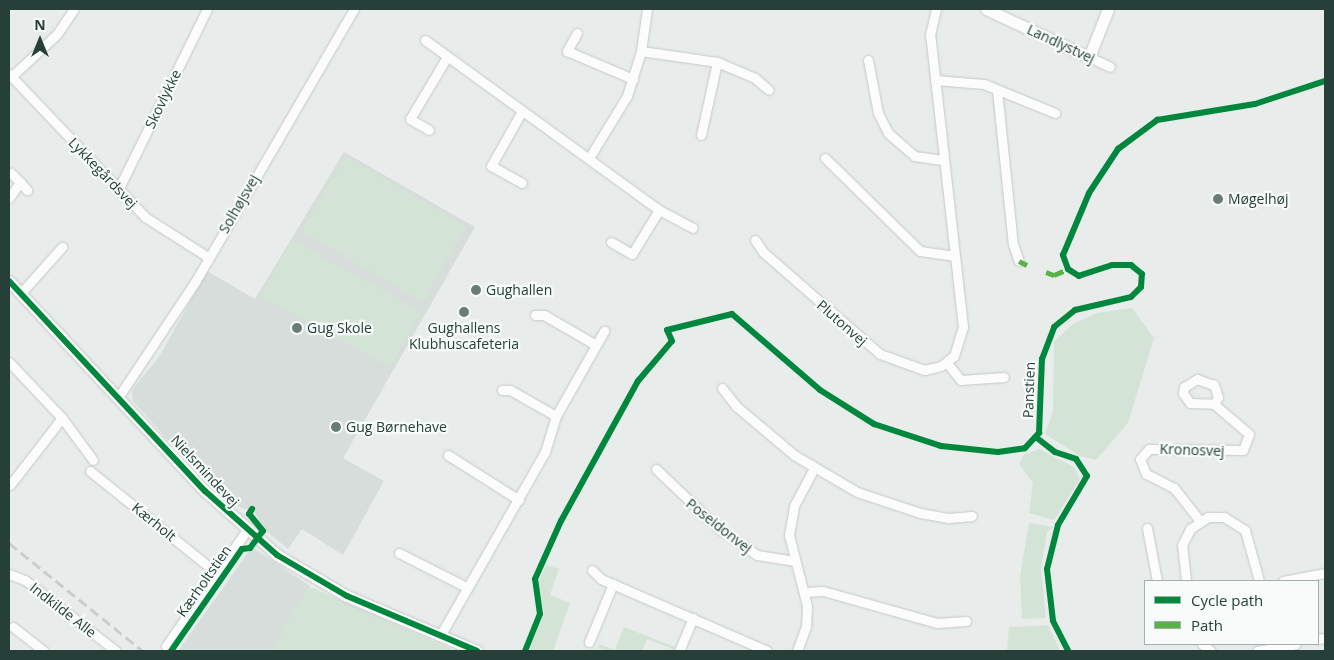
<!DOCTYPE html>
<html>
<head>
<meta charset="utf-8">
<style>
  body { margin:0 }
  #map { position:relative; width:1334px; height:660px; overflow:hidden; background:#e8ecea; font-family:"Open Sans",sans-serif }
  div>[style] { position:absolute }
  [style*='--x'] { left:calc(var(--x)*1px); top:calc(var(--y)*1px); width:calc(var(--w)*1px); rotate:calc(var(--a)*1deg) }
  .built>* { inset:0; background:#d7ddda }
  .green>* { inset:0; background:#d3e4d7; transform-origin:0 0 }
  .roads { filter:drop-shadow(0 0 1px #c5c9c7) drop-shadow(0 0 1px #c5c9c7) }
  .minor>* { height:9px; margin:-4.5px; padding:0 4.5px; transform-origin:4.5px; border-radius:4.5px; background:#fcfcfc }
  .tertiary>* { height:11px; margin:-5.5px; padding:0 5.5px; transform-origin:5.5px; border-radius:5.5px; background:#fcfcfc }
  .rail>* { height:2.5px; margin-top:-1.25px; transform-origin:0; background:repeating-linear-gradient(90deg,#c9cdcb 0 10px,transparent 0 15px) }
  .quiet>* { height:5px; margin-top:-2.5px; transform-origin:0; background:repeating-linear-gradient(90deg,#56b346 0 10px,transparent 0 15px) }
  .cycleway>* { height:6px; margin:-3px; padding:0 3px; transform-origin:3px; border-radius:3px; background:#00873e }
  .dots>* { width:14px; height:14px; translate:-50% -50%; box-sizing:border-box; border:2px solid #f7fbf9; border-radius:50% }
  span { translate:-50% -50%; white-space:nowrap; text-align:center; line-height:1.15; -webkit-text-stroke:4.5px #f7fbf9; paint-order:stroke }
  .street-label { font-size:14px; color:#264039 }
  .poi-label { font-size:14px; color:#264039 }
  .left { translate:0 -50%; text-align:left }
  .frame { position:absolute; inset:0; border:10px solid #264039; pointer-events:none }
  .legend { position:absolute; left:1144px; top:580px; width:175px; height:65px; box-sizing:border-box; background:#f7fbf9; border:1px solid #a3b0ac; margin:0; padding:6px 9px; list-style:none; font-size:15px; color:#264039 }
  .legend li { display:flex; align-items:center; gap:10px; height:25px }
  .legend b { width:25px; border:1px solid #a3b0ac }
  .north { position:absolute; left:15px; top:15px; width:50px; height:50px; -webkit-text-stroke:4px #f7fbf9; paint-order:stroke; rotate:0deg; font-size:14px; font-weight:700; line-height:20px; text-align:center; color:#264039 }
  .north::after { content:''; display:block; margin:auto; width:18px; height:22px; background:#264039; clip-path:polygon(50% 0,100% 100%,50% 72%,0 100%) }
</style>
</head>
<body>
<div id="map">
  <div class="built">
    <div style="clip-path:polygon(344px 152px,475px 227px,343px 458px,384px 481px,343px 555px,302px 529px,288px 549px,265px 530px,255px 513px,231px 503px,189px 463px,133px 401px,132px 390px,159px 357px,207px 271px,255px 299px)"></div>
    <div style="clip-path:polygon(252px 547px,310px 586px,274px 651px,178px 651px)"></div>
  </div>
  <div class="green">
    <div style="left:345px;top:156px;width:140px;height:87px;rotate:30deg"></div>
    <div style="left:292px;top:240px;width:148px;height:64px;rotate:29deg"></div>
    <div style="clip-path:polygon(1132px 308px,1154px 338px,1128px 423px,1096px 460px,1080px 456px,1045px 434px,1053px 411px,1054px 342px,1073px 324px,1097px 313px)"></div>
    <div style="clip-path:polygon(1039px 449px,1074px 467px,1080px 479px,1054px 520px,1029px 513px,1033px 483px,1019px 464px,1024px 455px)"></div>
    <div style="clip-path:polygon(1029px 523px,1054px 527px,1047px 532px,1041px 569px,1046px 618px,1022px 619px,1020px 576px)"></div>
    <div style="clip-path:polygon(546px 565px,559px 569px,550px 595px,570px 603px,553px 651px,529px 651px,544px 613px,538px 584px)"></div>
    <div style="clip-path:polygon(308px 588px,313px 588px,456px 651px,271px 651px)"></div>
    <div style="clip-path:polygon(1048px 625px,1060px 651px,1007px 651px,1009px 627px)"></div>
    <div style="clip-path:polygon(624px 627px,675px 647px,675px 650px,647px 639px,642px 651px,606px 651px,598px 648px,599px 644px,615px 650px)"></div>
  </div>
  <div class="roads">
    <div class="minor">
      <div style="--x:577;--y:33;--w:21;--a:119"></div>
      <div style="--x:567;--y:51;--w:72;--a:23"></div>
      <div style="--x:425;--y:40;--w:289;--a:36"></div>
      <div style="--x:659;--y:210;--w:38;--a:28"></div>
      <div style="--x:641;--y:51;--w:77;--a:8.2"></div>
      <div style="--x:717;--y:62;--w:41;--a:22.8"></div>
      <div style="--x:755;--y:78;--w:18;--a:41"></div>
      <div style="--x:1089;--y:57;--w:23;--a:25"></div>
      <div style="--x:868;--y:60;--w:54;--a:79.3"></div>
      <div style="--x:878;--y:113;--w:22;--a:63"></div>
      <div style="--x:888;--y:133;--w:35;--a:41"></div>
      <div style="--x:914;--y:156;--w:29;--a:8"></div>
      <div style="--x:9;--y:74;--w:197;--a:46.4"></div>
      <div style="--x:145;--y:217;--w:75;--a:32.4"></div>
      <div style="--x:11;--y:77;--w:63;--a:-43.1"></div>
      <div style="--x:57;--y:34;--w:30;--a:-56"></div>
      <div style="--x:935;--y:80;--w:49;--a:4.7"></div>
      <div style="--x:984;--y:84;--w:77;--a:22.2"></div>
      <div style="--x:997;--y:90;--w:155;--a:84.1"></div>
      <div style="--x:1013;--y:244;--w:18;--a:71"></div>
      <div style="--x:429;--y:130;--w:22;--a:-150"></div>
      <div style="--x:410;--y:119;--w:72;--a:-59.2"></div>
      <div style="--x:701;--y:135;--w:75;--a:-77.6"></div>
      <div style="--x:589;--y:158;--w:73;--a:-58.5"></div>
      <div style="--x:627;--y:96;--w:47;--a:-72.7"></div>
      <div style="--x:641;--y:51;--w:42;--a:-81.9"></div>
      <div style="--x:825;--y:158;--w:133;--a:44.4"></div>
      <div style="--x:920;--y:251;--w:34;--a:8"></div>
      <div style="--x:20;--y:182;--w:11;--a:49"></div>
      <div style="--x:522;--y:183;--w:35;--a:-151"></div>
      <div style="--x:491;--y:166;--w:63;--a:-60.6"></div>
      <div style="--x:118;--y:190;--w:202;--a:-63.8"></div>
      <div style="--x:9;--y:198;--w:19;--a:-55"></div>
      <div style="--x:20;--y:182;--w:13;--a:-135"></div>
      <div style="--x:755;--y:240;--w:14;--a:56"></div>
      <div style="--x:763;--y:252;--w:155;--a:41.1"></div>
      <div style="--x:880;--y:354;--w:47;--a:20"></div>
      <div style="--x:924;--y:370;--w:17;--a:-13"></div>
      <div style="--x:941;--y:366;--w:16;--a:-38"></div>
      <div style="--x:954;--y:356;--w:30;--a:-73"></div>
      <div style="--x:963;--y:327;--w:294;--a:-96.4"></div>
      <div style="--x:930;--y:35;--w:27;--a:-77"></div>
      <div style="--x:611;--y:242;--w:24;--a:30"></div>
      <div style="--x:632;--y:254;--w:52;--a:-58.5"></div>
      <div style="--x:21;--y:293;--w:62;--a:-48.3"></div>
      <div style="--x:535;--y:315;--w:9;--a:0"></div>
      <div style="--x:544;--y:315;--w:60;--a:30"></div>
      <div style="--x:9;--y:362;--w:77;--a:46.6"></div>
      <div style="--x:62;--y:418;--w:52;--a:53.6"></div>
      <div style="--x:947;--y:363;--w:22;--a:51"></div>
      <div style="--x:961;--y:380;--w:43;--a:-4"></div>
      <div style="--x:722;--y:388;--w:23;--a:52"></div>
      <div style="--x:736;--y:406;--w:76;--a:40.2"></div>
      <div style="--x:794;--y:455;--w:73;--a:30.4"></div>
      <div style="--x:857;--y:492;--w:66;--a:18.4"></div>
      <div style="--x:920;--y:513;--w:28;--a:10"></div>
      <div style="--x:948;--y:518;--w:24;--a:-5"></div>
      <div style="--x:502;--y:390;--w:8;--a:0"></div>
      <div style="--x:510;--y:390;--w:53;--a:29.5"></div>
      <div style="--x:119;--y:396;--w:137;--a:-56.3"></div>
      <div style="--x:195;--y:282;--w:316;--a:-59.8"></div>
      <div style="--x:448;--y:455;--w:84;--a:32.4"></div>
      <div style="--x:656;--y:469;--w:86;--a:43.6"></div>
      <div style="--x:718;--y:528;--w:47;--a:34.7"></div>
      <div style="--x:757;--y:555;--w:37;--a:9"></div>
      <div style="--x:90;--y:471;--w:163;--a:38.8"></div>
      <div style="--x:10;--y:485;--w:85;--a:-52.2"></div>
      <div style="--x:1200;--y:521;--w:42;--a:-128.2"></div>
      <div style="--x:1174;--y:488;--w:31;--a:-153"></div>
      <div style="--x:1146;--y:474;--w:16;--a:-112"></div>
      <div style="--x:1140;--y:459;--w:13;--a:-48"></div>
      <div style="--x:1149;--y:449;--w:94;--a:0.6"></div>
      <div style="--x:1243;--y:450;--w:17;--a:-69"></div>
      <div style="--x:1249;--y:434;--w:46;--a:-139.4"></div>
      <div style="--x:1214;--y:404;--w:8;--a:-60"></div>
      <div style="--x:1218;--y:397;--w:13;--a:-108"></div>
      <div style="--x:1214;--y:385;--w:18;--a:-161"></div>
      <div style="--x:1197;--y:379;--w:15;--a:148"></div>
      <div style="--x:1184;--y:387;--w:6;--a:99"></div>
      <div style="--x:1183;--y:393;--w:12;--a:55"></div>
      <div style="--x:1190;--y:403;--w:24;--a:2"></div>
      <div style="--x:1147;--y:528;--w:54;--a:79.3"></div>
      <div style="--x:399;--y:553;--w:77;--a:26.9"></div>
      <div style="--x:592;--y:570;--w:13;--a:45"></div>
      <div style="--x:601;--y:579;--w:181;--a:23.4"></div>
      <div style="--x:9;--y:574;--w:17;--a:21"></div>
      <div style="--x:25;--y:580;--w:115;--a:38"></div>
      <div style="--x:1186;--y:581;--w:36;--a:-96"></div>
      <div style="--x:1182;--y:545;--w:18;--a:-63"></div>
      <div style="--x:1190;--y:529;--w:22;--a:-34"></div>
      <div style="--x:1208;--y:517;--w:16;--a:0"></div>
      <div style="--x:1224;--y:517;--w:25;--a:32"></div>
      <div style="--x:1245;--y:530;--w:53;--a:74.6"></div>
      <div style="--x:1283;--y:581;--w:43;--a:-10.8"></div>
      <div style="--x:805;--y:592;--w:18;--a:-3"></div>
      <div style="--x:823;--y:591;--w:118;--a:15.7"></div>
      <div style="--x:937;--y:623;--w:29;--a:-4"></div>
      <div style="--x:13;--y:627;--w:39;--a:38"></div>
      <div style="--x:440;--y:636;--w:212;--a:-60.3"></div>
      <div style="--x:545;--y:452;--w:38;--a:-73"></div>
      <div style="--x:556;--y:416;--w:98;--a:-60.5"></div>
      <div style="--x:1318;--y:639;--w:7;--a:-8"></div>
      <div style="--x:589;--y:642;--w:63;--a:-67.5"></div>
      <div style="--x:1202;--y:644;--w:11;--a:38"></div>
      <div style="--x:166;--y:646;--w:141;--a:-55.1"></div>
      <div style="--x:679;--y:651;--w:36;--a:-67"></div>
      <div style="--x:797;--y:651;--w:27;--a:-70"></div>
      <div style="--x:806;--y:626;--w:20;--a:-87"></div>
      <div style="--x:807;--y:606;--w:73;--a:-104.2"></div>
      <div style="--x:789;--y:535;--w:29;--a:-80"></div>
      <div style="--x:794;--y:506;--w:43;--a:-62.2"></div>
      <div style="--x:1257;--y:651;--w:39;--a:-10"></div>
    </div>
    <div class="tertiary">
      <div style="--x:986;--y:9;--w:114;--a:25"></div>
      <div style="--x:1089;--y:57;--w:52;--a:-68.4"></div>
      <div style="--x:9;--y:281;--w:287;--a:47"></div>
      <div style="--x:205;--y:491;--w:96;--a:41.6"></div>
      <div style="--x:277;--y:555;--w:81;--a:30.4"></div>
      <div style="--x:347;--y:596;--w:141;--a:22.9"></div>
    </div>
  </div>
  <div class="rail">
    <div style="--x:9;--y:543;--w:172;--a:38.9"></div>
  </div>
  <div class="quiet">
    <div style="--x:1019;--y:261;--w:9;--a:27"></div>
    <div style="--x:1046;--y:272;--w:9;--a:21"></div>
    <div style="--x:1054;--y:275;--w:15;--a:-23"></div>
  </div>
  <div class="cycleway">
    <div style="--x:9;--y:281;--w:287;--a:47"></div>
    <div style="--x:205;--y:491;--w:96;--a:41.6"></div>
    <div style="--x:277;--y:555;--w:81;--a:30.4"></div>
    <div style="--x:347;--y:596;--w:141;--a:22.9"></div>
    <div style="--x:1037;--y:438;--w:23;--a:38"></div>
    <div style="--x:1055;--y:452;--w:22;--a:18"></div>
    <div style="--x:1076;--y:459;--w:20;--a:57"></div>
    <div style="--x:1087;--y:476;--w:57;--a:120.6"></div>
    <div style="--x:1058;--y:525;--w:45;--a:104"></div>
    <div style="--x:1047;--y:569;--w:52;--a:83.4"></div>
    <div style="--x:1053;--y:621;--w:34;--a:63"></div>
    <div style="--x:171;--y:651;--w:124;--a:-55.2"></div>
    <div style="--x:242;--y:549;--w:8;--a:-7"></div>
    <div style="--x:250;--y:548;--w:21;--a:-53"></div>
    <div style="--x:263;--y:531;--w:22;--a:-129"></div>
    <div style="--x:249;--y:514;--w:6;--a:-59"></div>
    <div style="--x:525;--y:651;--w:40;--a:-68"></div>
    <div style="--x:540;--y:614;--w:35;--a:-98"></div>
    <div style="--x:535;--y:579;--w:64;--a:-65.9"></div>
    <div style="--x:561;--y:521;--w:160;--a:-61.2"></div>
    <div style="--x:638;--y:381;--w:52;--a:-49.6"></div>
    <div style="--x:672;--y:341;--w:12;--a:-114"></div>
    <div style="--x:667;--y:330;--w:67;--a:-13.8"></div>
    <div style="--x:732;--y:314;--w:116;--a:40.8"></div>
    <div style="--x:820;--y:390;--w:64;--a:32.2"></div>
    <div style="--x:874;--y:424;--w:71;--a:18.2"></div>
    <div style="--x:941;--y:446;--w:57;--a:6"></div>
    <div style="--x:998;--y:452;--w:27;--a:-8"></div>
    <div style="--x:1025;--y:448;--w:21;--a:-47"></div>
    <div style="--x:1039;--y:433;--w:74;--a:-87.7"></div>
    <div style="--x:1042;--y:359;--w:34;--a:-69"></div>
    <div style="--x:1054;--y:327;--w:27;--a:-39"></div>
    <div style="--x:1075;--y:310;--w:57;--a:-13.1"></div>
    <div style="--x:1131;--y:297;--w:14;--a:-45"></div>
    <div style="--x:1141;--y:287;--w:13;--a:-86"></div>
    <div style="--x:1142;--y:274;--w:14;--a:-141"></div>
    <div style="--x:1131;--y:265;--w:19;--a:180"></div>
    <div style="--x:1112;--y:265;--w:35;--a:162"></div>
    <div style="--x:1079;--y:276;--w:13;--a:-148"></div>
    <div style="--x:1068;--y:269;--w:15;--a:-110"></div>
    <div style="--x:1063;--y:255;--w:67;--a:-67.2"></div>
    <div style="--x:1089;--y:193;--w:53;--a:-56.6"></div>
    <div style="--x:1118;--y:149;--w:49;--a:-36.6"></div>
    <div style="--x:1157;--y:120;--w:99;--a:-9.3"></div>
    <div style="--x:1255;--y:104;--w:74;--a:-18.2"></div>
  </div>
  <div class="dots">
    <div style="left:1218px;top:199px;background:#6a7c77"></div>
    <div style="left:476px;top:290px;background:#6a7c77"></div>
    <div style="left:464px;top:312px;background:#6a7c77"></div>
    <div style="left:297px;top:328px;background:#6a7c77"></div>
    <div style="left:336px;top:427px;background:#6a7c77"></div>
  </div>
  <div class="street-label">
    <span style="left:1061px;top:44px;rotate:25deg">Landlystvej</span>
    <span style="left:163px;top:99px;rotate:-64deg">Skovlykke</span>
    <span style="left:103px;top:173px;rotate:46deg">Lykkegårdsvej</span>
    <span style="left:239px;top:204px;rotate:-60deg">Solhøjsvej</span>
    <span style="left:842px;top:323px;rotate:41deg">Plutonvej</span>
    <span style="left:1029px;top:390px;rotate:-88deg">Panstien</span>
    <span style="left:1192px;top:450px;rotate:2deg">Kronosvej</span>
    <span style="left:205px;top:471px;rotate:47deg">Nielsmindevej</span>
    <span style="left:154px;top:522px;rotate:39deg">Kærholt</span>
    <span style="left:719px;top:526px;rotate:38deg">Poseidonvej</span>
    <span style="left:204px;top:581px;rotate:-55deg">Kærholtstien</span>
    <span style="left:63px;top:610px;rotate:38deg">Indkilde Alle</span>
  </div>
  <div class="poi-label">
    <span class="left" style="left:1228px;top:199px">Møgelhøj</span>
    <span class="left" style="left:486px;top:290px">Gughallen</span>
    <span class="left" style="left:307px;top:328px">Gug Skole</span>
    <span style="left:464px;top:336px">Gughallens<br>Klubhuscafeteria</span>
    <span class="left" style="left:346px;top:427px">Gug Børnehave</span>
  </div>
  <div class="frame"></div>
  <ul class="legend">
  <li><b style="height:6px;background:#00873e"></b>Cycle path</li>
  <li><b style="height:6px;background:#56b346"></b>Path</li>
  </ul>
  <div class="north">N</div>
</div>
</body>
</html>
